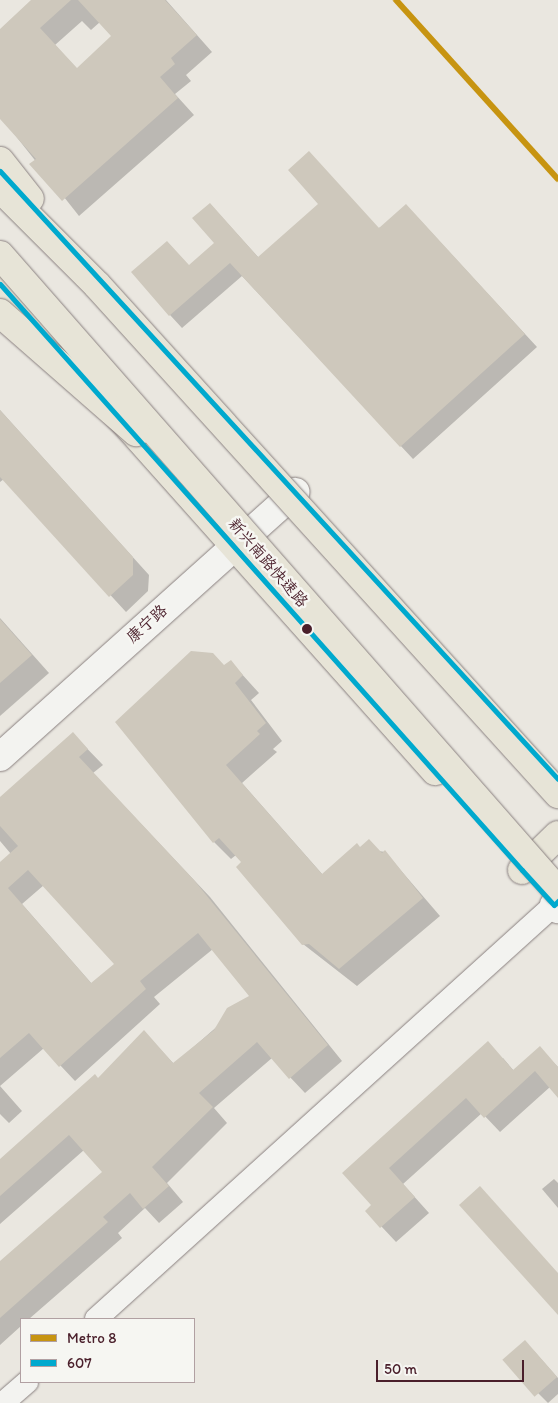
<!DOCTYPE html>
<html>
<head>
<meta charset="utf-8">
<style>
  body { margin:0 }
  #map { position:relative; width:558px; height:1403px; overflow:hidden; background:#eae7e0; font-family:Itim,"LXGW WenKai TC",sans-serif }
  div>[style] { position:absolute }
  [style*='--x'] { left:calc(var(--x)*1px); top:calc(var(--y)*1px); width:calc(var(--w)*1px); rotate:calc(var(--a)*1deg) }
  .shadow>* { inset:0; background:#0003 }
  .building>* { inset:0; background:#cec8bc; transform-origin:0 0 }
  .roads { filter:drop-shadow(0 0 1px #8a8180) drop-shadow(0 0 1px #8a8180) }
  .street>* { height:22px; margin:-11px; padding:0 11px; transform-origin:11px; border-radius:11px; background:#f3f3f0 }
  .secondary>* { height:28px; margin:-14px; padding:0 14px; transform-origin:14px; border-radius:14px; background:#f3f3f0 }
  .primary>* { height:28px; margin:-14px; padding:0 14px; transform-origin:14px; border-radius:14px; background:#e7e4d7 }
  .bridges { filter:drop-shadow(0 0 1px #8a8180) drop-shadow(0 0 1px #8a8180) }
  .highway-bridge>* { height:28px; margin:-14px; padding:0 14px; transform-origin:14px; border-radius:14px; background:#e7e4d7 }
  .bus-1>* { height:5px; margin:-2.5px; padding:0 2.5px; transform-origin:2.5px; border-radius:2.5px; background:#00a9ce }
  .metro-1>* { height:6px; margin:-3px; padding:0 3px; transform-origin:3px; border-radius:3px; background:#c79411 }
  .dots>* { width:14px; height:14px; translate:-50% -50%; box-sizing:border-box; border:2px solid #f6f6f2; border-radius:50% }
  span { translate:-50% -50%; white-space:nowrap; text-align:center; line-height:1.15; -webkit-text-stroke:5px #f6f6f2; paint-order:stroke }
  .street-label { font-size:16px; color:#4a1f2b }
  .legend { position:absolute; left:20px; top:1318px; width:175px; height:65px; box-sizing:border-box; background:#f6f6f2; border:1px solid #b1a0a2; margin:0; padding:6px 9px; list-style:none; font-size:15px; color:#4a1f2b }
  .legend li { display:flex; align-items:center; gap:10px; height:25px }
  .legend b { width:25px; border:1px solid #b1a0a2 }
  .scale { position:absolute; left:376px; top:1360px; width:148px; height:22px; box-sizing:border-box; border:2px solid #4a1f2b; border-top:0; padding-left:6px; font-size:15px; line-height:18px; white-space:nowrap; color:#4a1f2b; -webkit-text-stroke:4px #f6f6f2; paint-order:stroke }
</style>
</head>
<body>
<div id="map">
  <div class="shadow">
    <div style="clip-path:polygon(evenodd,33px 0,166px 0,212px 52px,186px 75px,191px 81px,175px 94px,194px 115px,79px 216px,0 116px,0 30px,33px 0,82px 21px,91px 30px,100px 22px,113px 36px,77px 69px,55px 45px,82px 21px)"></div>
    <div style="clip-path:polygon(210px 204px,259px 258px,418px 218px,537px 347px,413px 459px,242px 276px,182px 328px,170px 315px,167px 242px,189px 266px,216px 243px)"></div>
    <div style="clip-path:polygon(0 410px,149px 575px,148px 591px,126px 612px,4px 479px,0 482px)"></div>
    <div style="clip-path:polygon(0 618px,49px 673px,0 716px)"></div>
    <div style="clip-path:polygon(231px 662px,259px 693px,251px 700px,282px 741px,273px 749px,277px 752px,242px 783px,323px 875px,360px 848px,385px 852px,440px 916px,357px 986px,303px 944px,243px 862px,236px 855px,231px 859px,214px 842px,225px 666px)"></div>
    <div style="clip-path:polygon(evenodd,73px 734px,103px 765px,93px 773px,210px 897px,342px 1061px,305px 1093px,272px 1058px,214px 1108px,227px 1123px,167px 1183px,183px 1202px,159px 1223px,145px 1208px,118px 1233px,122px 1238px,29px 1319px,21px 1319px,21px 1326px,0 1345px,0 1263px,103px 1172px,84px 1150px,0 1224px,0 1160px,99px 1079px,144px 1032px,174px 1064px,251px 997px,213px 949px,154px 997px,160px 1004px,75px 1081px,44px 1048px,0 1086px,22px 1111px,9px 1123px,0 1114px,0 864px,11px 854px,0 841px,0 799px,73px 734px,44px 885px,116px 964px,92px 984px,22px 904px,44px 885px)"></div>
    <div style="clip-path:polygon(540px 1048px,558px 1067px,558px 1096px,550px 1087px,500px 1132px,482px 1113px,403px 1184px,429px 1213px,396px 1242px,367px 1211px,373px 1205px,344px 1173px,503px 1058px,514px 1071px)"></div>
    <div style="clip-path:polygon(554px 1179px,558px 1183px,558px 1208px,542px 1189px)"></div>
    <div style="clip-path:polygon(534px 1351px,558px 1378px,558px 1394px,548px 1403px,505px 1360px)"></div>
  </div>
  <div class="building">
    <div style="clip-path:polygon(31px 0,71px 0,40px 28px,77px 68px,111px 36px,78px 0,165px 0,197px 35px,171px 58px,175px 64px,160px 77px,178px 98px,62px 201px,29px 164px,36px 159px,0 119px,0 29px)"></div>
    <div style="clip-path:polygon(309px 151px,379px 228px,406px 204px,525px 334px,400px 447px,230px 263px,169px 316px,131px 272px,167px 241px,189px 265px,214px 243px,192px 218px,210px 203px,258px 257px,318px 204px,288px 170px)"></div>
    <div style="clip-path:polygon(0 410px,133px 557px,133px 575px,109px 597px,0 477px)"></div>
    <div style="clip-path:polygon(0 619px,32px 655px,0 683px)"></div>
    <div style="clip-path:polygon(191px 651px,213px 653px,224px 665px,231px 660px,243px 675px,235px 683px,266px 723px,257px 731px,260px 734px,226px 765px,322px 874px,357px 843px,360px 847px,369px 839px,382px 853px,385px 850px,423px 898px,339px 969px,309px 944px,302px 945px,236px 867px,241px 862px,219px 838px,213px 843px,115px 722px)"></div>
    <div style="clip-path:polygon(evenodd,73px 732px,88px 749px,79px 757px,194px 880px,328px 1045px,289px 1079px,257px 1042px,199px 1093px,213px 1107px,152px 1167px,169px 1186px,143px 1209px,130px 1193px,103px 1217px,108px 1222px,0 1318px,0 1261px,102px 1172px,69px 1135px,0 1196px,0 1159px,95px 1074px,98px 1078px,144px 1030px,173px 1063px,214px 1030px,227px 1008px,249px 996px,198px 933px,140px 981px,146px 989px,59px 1067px,29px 1033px,0 1058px,0 862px,18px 846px,0 826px,0 797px,73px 732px,28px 870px,114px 964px,91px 983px,8px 888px,28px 870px)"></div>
    <div style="clip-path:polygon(488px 1041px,513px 1070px,540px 1046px,558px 1067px,558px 1098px,535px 1071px,484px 1118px,466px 1098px,389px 1168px,415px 1197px,380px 1228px,365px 1211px,371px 1205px,342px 1173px)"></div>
    <div style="clip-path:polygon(480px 1186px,558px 1273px,558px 1315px,459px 1205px)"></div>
    <div style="left:525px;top:1340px;width:49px;height:30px;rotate:49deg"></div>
  </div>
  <div class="roads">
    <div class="street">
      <div style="--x:96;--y:1319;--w:617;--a:-42.11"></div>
      <div style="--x:3;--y:1403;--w:32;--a:-41"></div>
    </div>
    <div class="secondary">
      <div style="--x:0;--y:757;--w:397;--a:-41.9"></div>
      <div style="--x:554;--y:905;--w:6;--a:45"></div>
    </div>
    <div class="primary">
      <div style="--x:0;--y:284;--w:103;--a:48.1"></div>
      <div style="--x:118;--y:415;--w:477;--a:48.3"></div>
      <div style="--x:522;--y:870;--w:50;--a:-44.2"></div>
    </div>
  </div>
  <div class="bridges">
    <div class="highway-bridge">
      <div style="--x:0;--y:161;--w:48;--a:51.7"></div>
      <div style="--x:0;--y:188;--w:137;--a:45"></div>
      <div style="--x:97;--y:285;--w:687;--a:47.83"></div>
      <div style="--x:0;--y:255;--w:846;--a:48.74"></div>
      <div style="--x:0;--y:313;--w:181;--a:41.2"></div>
    </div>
  </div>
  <div class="bus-1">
    <div style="--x:0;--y:171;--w:825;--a:47.46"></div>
    <div style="--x:0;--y:284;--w:785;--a:48.31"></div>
    <div style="--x:522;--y:870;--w:47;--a:47.6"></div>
    <div style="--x:554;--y:905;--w:6;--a:-45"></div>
  </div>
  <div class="metro-1">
    <div style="--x:396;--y:0;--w:241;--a:47.9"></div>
  </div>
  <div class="dots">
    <div style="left:307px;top:629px;background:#4a1f2b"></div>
  </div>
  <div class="street-label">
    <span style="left:268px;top:563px;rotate:49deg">新兴南路快速路</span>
    <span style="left:147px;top:624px;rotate:-42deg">康宁路</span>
  </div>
  <ul class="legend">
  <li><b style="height:6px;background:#c79411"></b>Metro 8</li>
  <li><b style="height:6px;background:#00a9ce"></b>607</li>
  </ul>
  <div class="scale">50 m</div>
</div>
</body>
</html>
